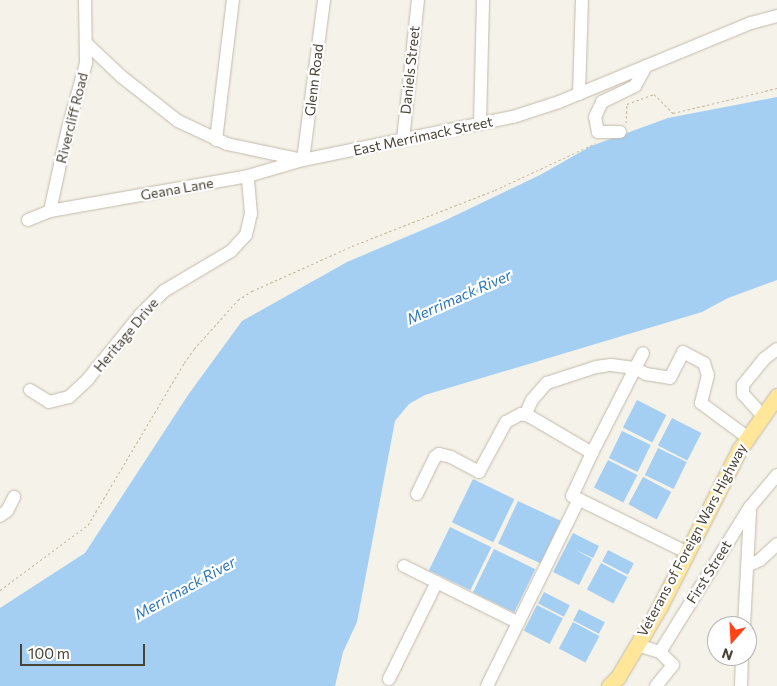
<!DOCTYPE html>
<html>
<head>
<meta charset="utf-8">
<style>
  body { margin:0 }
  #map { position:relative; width:777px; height:686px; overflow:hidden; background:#f5f2e9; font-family:Commissioner,sans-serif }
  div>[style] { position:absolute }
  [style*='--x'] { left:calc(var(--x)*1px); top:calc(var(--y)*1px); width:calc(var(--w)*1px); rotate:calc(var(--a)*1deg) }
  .water>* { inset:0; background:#a4cff3; transform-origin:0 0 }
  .path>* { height:1px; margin-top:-0.5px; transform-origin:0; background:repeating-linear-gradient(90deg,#c3b79c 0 2.5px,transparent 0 5px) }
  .roads { filter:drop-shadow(0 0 1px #c1baab) drop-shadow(0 0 1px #c1baab) }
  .minor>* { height:12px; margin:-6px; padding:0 6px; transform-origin:6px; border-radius:6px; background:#fff }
  .major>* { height:15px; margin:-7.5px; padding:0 7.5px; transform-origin:7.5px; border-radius:7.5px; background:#ffe698 }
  span { translate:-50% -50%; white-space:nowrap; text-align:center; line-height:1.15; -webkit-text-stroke:4.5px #fff; paint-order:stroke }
  .street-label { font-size:14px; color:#494337 }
  .water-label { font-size:15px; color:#2c77b9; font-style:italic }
  .north { position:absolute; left:707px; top:616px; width:50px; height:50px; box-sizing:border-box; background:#fff; border:1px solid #b6b4af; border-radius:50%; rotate:199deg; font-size:14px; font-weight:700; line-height:20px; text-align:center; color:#494337 }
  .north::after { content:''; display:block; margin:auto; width:18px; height:22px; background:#ff4316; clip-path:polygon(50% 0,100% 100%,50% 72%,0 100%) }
  .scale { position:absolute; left:20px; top:644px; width:125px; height:22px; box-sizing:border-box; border:2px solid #494337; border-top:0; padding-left:6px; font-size:15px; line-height:18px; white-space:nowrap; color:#494337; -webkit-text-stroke:4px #fff; paint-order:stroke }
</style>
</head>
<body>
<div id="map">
  <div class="water">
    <div style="clip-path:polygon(777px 97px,777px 280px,728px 298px,702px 312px,425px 395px,409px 404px,395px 421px,357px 622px,343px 652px,335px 686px,0 686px,0 608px,85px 553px,188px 395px,242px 321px,347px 262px,446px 220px,540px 175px,591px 146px,668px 118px)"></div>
    <div style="left:637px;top:400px;width:33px;height:31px;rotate:27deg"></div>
    <div style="left:672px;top:418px;width:33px;height:31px;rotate:27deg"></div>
    <div style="left:622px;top:431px;width:32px;height:30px;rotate:26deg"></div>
    <div style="left:658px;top:448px;width:32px;height:30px;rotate:26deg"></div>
    <div style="left:608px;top:460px;width:33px;height:31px;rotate:27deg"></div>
    <div style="left:643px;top:477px;width:32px;height:31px;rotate:28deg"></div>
    <div style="left:473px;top:479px;width:46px;height:48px;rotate:26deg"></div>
    <div style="left:518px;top:501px;width:47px;height:47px;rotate:25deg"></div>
    <div style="left:450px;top:527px;width:46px;height:48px;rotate:26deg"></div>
    <div style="clip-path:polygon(573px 533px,599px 546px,593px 558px,574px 549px,592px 559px,579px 585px,553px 572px)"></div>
    <div style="left:494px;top:549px;width:46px;height:48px;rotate:26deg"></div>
    <div style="left:608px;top:550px;width:29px;height:13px;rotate:27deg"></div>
    <div style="left:601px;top:563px;width:30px;height:30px;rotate:28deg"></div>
    <div style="left:544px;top:592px;width:29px;height:13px;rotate:27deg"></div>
    <div style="left:537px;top:605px;width:29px;height:29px;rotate:27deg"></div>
    <div style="left:579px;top:609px;width:29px;height:13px;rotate:27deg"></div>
    <div style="left:573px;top:622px;width:30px;height:30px;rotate:28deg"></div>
  </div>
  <div class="path">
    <div style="--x:626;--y:123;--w:19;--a:-87"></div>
    <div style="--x:627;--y:104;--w:29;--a:-20"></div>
    <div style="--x:654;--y:94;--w:27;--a:45"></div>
    <div style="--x:673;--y:113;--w:107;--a:-13.5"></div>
    <div style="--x:0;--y:590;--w:109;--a:-36.5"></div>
    <div style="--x:88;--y:525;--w:188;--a:-59.3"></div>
    <div style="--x:184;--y:363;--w:17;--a:-54"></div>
    <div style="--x:194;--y:349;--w:66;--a:-48.1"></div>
    <div style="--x:238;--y:300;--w:17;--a:-33"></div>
    <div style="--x:252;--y:291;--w:110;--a:-24.2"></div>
    <div style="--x:352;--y:246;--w:154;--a:-21.4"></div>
    <div style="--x:495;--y:190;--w:111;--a:-25"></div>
  </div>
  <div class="roads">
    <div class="minor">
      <div style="--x:86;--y:43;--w:50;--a:43.4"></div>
      <div style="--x:122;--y:77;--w:71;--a:38.2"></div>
      <div style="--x:178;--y:121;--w:54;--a:25.1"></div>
      <div style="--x:227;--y:144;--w:78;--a:11.9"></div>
      <div style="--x:303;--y:160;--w:214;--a:-11.6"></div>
      <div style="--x:513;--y:117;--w:48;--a:-18.1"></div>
      <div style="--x:559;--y:102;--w:208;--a:-22.4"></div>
      <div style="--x:751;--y:23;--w:27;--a:-15"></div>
      <div style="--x:579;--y:94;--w:94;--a:-88.2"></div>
      <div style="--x:480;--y:124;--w:124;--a:-88.6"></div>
      <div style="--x:620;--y:132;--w:22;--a:180"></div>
      <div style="--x:598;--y:132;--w:15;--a:-101"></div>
      <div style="--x:595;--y:117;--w:17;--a:-65"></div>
      <div style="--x:602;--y:102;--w:37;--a:-26"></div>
      <div style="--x:635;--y:86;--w:23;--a:-61"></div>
      <div style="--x:216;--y:140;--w:141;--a:-83.1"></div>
      <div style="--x:403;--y:140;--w:141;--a:-83.9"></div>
      <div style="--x:50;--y:211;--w:201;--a:-10"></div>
      <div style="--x:248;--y:176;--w:57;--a:-16.2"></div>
      <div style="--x:303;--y:160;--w:161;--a:-82.5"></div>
      <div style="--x:28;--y:220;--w:24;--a:-22"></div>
      <div style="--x:50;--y:211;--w:85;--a:-77.8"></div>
      <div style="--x:68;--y:128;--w:67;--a:-74.5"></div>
      <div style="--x:86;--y:63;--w:63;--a:-90.9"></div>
      <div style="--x:30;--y:390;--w:22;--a:32"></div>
      <div style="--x:49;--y:402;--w:21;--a:-14"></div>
      <div style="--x:69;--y:397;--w:26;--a:-43"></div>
      <div style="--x:88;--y:379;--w:84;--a:-50.8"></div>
      <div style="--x:141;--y:314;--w:33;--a:-45"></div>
      <div style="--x:164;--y:291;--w:78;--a:-30.8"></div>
      <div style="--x:231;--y:251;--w:22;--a:-47"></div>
      <div style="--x:246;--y:235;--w:22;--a:-77"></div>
      <div style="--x:251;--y:214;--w:38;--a:-95"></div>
      <div style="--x:525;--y:415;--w:17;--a:-65"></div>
      <div style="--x:532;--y:400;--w:23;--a:-49"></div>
      <div style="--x:547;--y:383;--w:52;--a:-18.1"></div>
      <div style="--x:596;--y:367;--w:15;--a:-8"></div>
      <div style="--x:611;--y:365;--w:24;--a:7"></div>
      <div style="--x:635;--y:368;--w:13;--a:29"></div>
      <div style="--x:646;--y:374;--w:24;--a:9"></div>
      <div style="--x:670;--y:378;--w:29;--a:-63"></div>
      <div style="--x:683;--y:352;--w:24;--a:28"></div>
      <div style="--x:704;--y:363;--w:13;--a:72"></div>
      <div style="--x:708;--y:375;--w:29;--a:104"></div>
      <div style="--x:701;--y:403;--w:57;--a:36.5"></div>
      <div style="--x:762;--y:415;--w:28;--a:-132"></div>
      <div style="--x:743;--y:394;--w:9;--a:-90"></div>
      <div style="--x:743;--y:385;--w:33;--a:-51"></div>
      <div style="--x:764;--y:359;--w:16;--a:-38"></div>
      <div style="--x:592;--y:453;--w:112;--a:-63"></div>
      <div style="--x:417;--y:494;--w:41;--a:-64.1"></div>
      <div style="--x:435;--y:457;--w:5;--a:-37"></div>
      <div style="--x:439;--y:454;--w:12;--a:14"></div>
      <div style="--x:451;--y:457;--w:32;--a:28"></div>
      <div style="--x:479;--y:472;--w:57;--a:-61.6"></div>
      <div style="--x:506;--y:422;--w:17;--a:-28"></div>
      <div style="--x:521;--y:414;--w:8;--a:14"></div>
      <div style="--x:529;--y:416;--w:73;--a:30.4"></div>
      <div style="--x:592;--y:453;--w:47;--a:114.9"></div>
      <div style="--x:572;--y:496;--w:129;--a:26.2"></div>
      <div style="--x:0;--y:516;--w:9;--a:-36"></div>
      <div style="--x:7;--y:511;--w:16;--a:-63"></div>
      <div style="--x:404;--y:566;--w:128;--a:26.4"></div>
      <div style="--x:747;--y:566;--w:14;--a:-25"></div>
      <div style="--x:760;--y:560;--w:23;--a:-43"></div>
      <div style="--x:744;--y:626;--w:116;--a:-87"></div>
      <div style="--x:637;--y:645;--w:24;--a:17"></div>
      <div style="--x:660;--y:652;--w:18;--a:45"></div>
      <div style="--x:673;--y:665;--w:27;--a:129"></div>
      <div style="--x:660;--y:652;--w:171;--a:-58.2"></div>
      <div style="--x:750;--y:507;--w:42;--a:-49.8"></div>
      <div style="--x:389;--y:679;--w:108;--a:-63.7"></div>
      <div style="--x:487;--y:686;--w:208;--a:-63.8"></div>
      <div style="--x:741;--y:686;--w:30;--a:-88"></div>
    </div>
    <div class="major">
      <div style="--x:609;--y:686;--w:13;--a:-45"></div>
      <div style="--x:618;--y:677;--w:80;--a:-59.3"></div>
      <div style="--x:659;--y:608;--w:177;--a:-63.1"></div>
      <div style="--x:739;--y:450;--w:66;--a:-54.9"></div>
    </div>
  </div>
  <div class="street-label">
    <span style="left:410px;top:70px;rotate:-84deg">Daniels Street</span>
    <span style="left:314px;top:80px;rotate:-83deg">Glenn Road</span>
    <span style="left:72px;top:118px;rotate:-76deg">Rivercliff Road</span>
    <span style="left:423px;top:136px;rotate:-12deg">East Merrimack Street</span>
    <span style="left:177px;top:189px;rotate:-10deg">Geana Lane</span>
    <span style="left:126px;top:335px;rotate:-50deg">Heritage Drive</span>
    <span style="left:692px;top:540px;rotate:-62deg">Veterans of Foreign Wars Highway</span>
    <span style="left:709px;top:572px;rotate:-58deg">First Street</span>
  </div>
  <div class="water-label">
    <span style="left:459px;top:297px;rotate:-24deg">Merrimack River</span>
    <span style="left:185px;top:588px;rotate:-29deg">Merrimack River</span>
  </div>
  <div class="north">N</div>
  <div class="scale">100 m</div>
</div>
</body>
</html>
